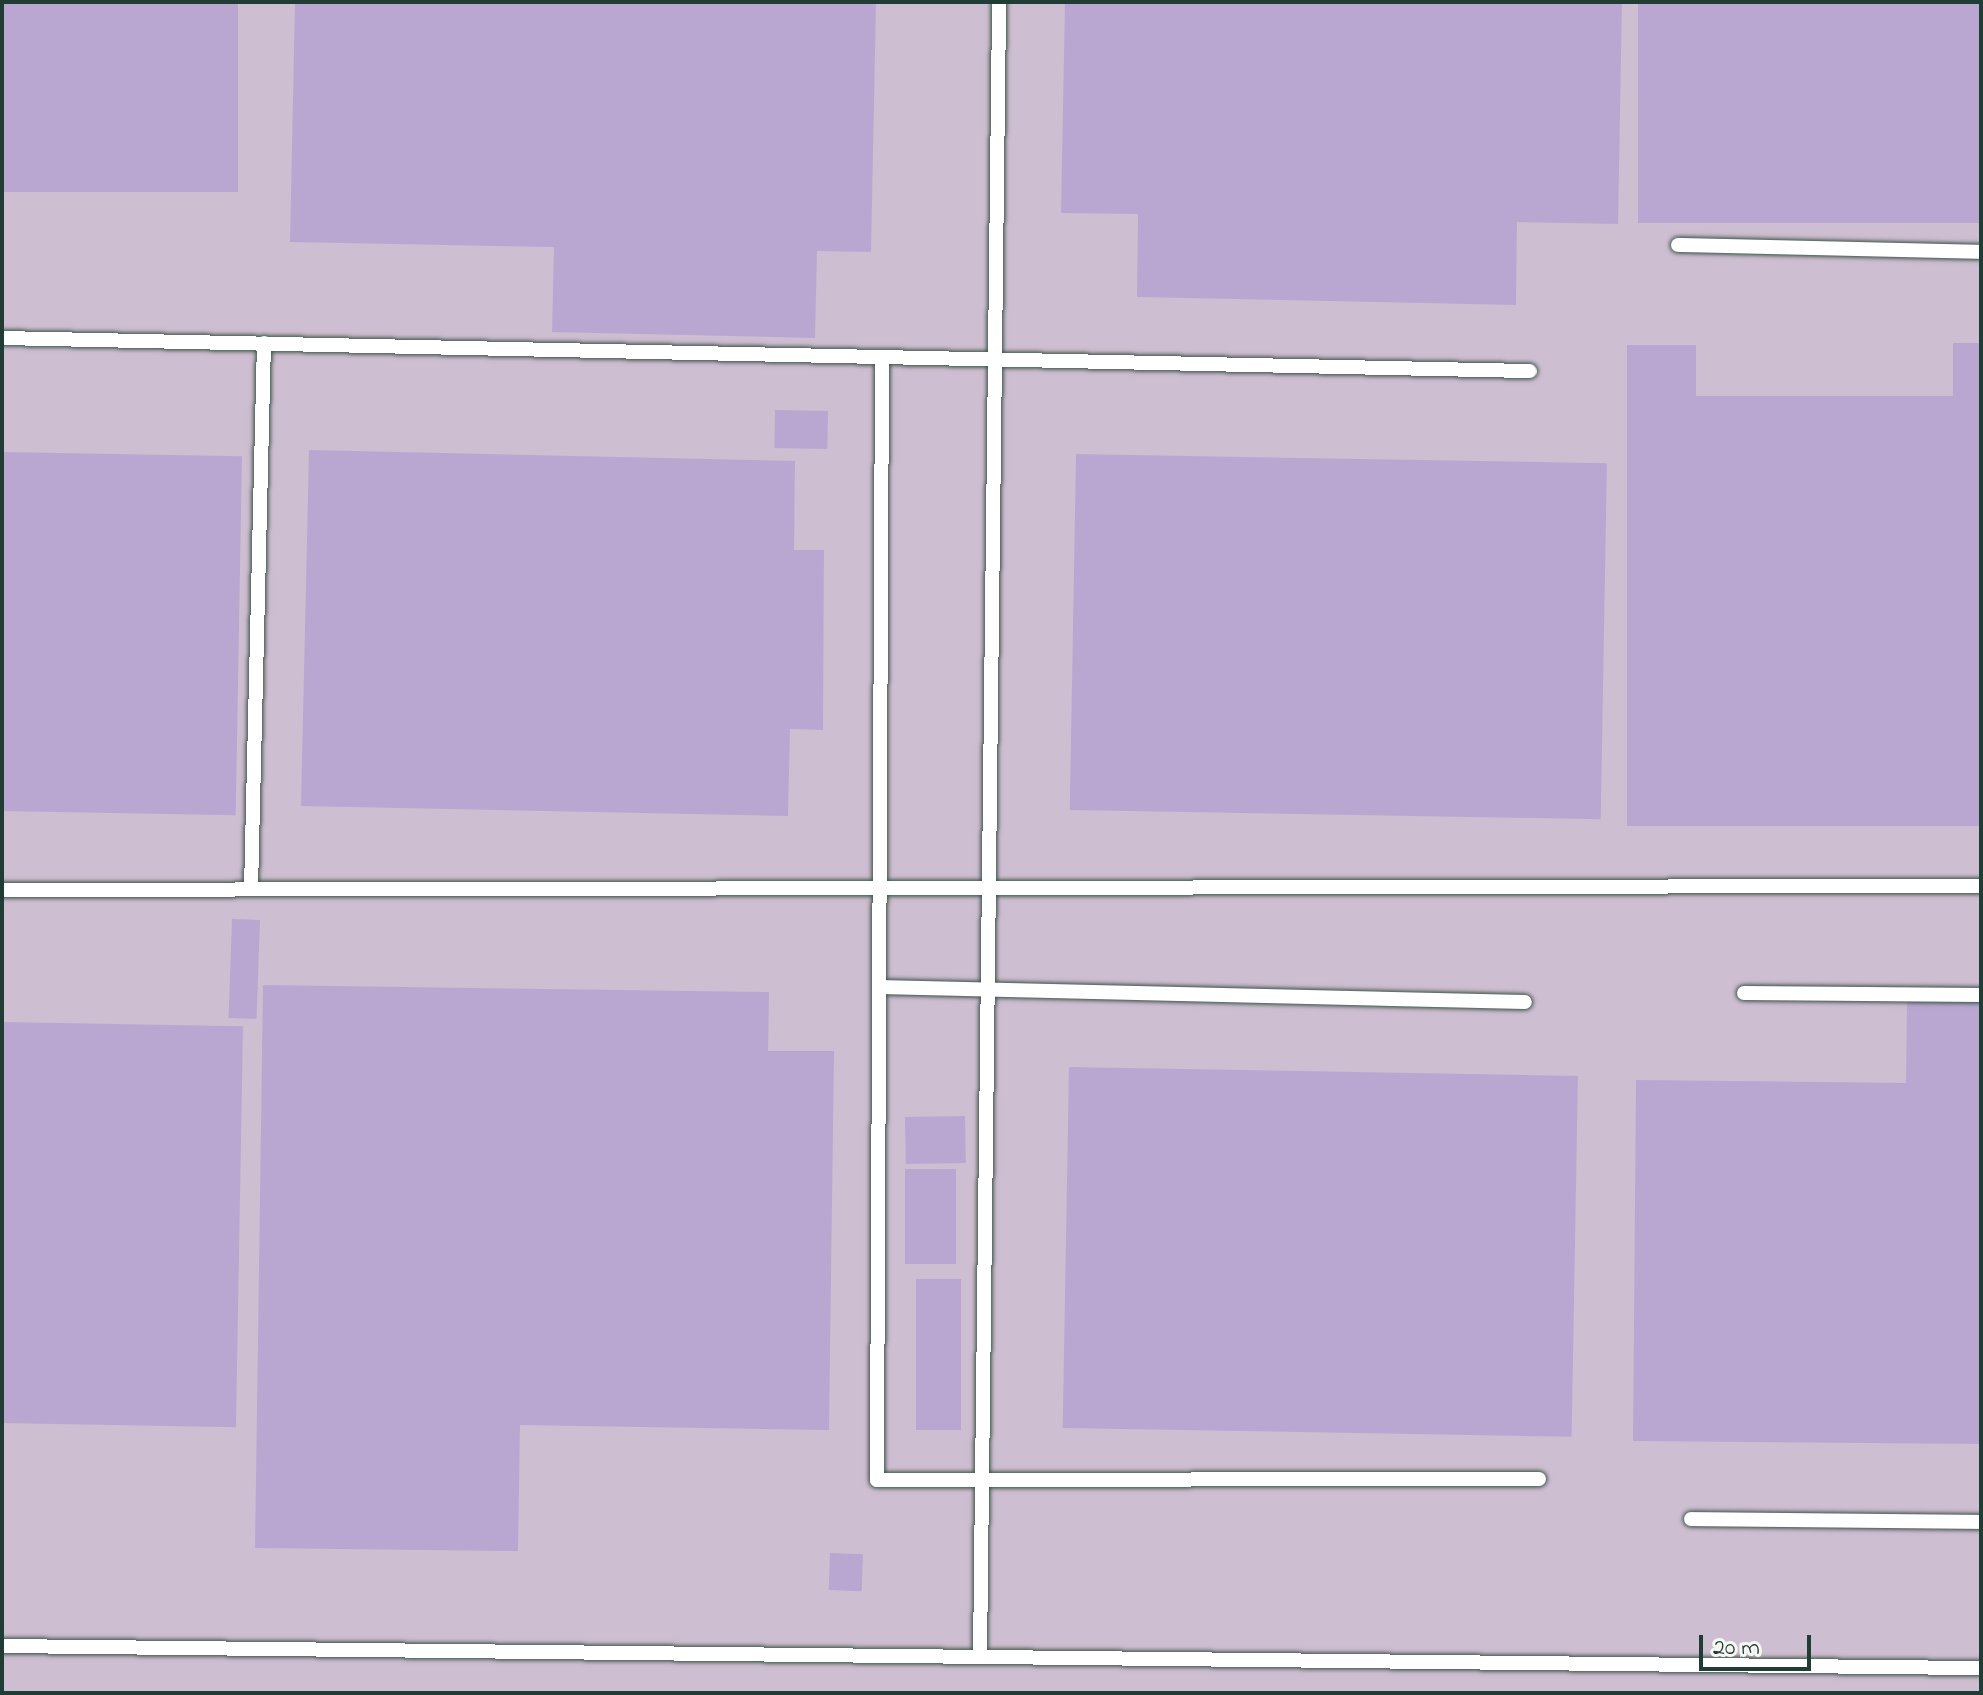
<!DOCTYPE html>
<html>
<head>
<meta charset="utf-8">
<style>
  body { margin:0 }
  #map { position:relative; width:1983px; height:1695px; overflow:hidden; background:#efdfbf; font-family:"Indie Flower",sans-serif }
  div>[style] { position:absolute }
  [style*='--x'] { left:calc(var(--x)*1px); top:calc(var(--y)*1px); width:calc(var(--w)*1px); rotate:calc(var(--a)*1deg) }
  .industrial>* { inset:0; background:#cebed1; transform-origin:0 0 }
  .building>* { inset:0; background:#baa7d1; transform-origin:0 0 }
  .roads { filter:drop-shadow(0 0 2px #3e5549) drop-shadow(0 0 2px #3e5549) }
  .service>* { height:14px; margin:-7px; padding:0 7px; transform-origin:7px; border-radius:7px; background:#fff }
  span { translate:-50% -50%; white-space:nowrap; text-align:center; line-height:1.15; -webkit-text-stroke:6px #f6f6f2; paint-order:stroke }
  .frame { position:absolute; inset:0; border:4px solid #1f3d34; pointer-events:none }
  .scale { position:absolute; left:1699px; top:1635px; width:112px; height:36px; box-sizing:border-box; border:4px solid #1f3d34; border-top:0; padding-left:10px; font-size:24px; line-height:28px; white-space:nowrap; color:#1f3d34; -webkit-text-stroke:6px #f6f6f2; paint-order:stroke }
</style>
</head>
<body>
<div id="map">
  <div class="industrial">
    <div style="left:2px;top:2px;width:1979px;height:1691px"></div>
  </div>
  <div class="building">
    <div style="left:2px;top:2px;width:236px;height:190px"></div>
    <div style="clip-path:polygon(295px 2px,876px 2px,871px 252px,817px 251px,815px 338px,552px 332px,554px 247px,290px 242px)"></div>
    <div style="clip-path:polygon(1065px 2px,1622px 2px,1618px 224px,1517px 222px,1516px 305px,1137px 297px,1138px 214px,1061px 213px)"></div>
    <div style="left:1638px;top:2px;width:343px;height:221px"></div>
    <div style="clip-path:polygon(1953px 343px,1981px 343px,1981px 826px,1627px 826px,1627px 345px,1696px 345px,1696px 396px,1953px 396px)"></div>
    <div style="left:775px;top:410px;width:53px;height:38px;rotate:1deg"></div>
    <div style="clip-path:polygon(309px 450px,795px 461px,794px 550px,824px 550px,823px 730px,790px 729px,788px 816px,301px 806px)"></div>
    <div style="left:2px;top:452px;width:240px;height:359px;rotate:1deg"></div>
    <div style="left:1076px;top:454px;width:531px;height:356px;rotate:1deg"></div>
    <div style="left:232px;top:919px;width:28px;height:99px;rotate:2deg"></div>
    <div style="clip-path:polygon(263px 985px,769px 992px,768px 1051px,834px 1051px,829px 1430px,520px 1425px,518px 1551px,255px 1548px)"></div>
    <div style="clip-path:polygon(1907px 1000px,1981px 1001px,1981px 1444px,1633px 1441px,1636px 1080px,1906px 1083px)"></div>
    <div style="left:2px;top:1022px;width:241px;height:401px;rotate:1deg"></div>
    <div style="left:1069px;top:1067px;width:509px;height:361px;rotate:1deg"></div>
    <div style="left:965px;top:1116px;width:47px;height:60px;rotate:89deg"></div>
    <div style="left:905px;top:1169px;width:51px;height:95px"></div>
    <div style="left:916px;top:1279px;width:45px;height:151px"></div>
    <div style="left:830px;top:1553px;width:33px;height:37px;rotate:2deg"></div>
  </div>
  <div class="roads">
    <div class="service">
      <div style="--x:1678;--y:245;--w:303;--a:1.3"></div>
      <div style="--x:2;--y:338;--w:1528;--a:1.24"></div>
      <div style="--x:882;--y:357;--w:1123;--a:90.26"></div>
      <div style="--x:877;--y:1480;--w:662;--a:-0.09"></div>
      <div style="--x:251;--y:889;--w:546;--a:-88.64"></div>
      <div style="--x:2;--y:890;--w:1979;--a:-0.12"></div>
      <div style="--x:879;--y:987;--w:646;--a:1.33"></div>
      <div style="--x:1744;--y:993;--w:237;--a:0.5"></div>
      <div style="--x:1691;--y:1519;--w:290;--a:0.6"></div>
      <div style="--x:2;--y:1646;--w:1979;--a:0.64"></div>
      <div style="--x:980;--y:1657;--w:1655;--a:-89.34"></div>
    </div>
  </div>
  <div class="frame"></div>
  <div class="scale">20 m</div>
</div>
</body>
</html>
